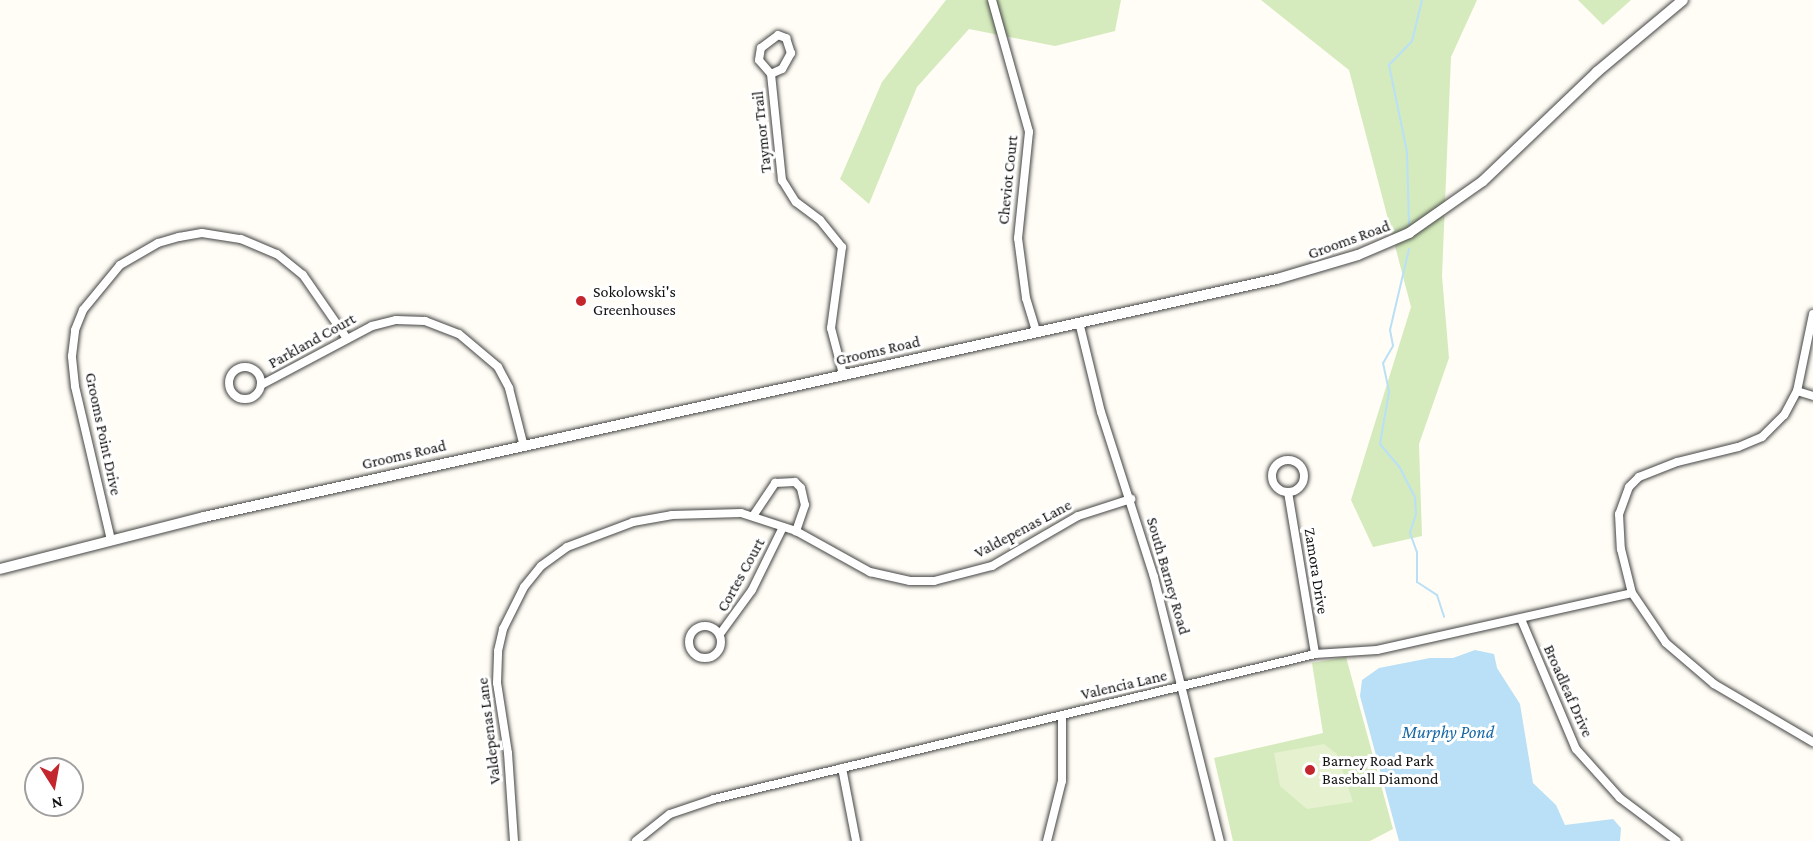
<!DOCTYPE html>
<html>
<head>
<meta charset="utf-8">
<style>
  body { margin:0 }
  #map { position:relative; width:1813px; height:841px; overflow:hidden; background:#fffdf5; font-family:"Crimson Pro",serif }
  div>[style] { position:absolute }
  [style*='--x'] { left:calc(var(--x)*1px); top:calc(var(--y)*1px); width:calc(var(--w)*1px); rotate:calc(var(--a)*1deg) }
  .green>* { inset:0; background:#d5ebbd }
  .pitch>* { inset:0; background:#e6f2cf }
  .water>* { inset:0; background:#b9e0f7 }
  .stream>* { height:2px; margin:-1px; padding:0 1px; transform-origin:1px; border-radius:1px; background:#b9e0f7 }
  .roads { filter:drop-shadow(0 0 2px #444) drop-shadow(0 0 2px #444) }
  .minor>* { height:8px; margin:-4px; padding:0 4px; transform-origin:4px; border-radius:4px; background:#fff }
  .minor>.ring { margin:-4px; padding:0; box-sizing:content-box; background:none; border:8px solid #fff; border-radius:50% }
  .tertiary>* { height:10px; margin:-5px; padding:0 5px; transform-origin:5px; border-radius:5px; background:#fff }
  .dots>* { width:16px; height:16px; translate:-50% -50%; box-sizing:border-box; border:3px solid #fff; border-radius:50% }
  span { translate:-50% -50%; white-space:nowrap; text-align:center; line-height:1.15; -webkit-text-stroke:6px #fff; paint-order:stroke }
  .street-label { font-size:16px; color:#111 }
  .poi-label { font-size:16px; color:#111 }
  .left { translate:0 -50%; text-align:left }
  .water-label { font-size:18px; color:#1768a6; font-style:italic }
  .north { position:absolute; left:24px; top:757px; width:60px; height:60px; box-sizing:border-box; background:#fff; border:2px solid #a0a0a0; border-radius:50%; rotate:169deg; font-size:16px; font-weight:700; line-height:24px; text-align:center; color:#111 }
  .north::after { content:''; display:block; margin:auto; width:21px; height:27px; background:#c4262e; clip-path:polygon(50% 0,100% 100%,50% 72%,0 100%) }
</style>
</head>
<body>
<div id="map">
  <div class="green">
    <div style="clip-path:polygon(946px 0,1121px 0,1115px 31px,1055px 46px,969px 29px,917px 87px,869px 204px,840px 179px,882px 82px)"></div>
    <div style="clip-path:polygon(1261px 0,1477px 0,1451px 57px,1442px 276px,1449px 358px,1419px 444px,1422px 536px,1373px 547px,1351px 500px,1411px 307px,1349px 70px)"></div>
    <div style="clip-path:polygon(1578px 0,1631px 0,1603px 25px)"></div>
    <div style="clip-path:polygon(1346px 657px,1393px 829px,1370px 841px,1233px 841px,1214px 758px,1323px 733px,1312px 663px)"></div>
  </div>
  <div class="pitch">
    <div style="clip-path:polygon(1324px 744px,1337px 754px,1353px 802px,1307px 809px,1280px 786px,1274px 753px)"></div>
  </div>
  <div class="water">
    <div style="clip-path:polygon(1475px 650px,1494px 654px,1497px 668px,1520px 704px,1533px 783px,1556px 805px,1565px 825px,1613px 819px,1621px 828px,1620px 841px,1399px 841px,1360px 696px,1362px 680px,1379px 668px,1430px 658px,1453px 658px)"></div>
  </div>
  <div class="stream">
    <div style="--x:1409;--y:224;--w:72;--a:-91.6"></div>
    <div style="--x:1407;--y:152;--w:89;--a:-101.7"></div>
    <div style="--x:1389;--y:65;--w:33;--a:-46"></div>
    <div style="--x:1412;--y:41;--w:42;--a:-76.3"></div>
    <div style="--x:1409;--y:249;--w:83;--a:103.2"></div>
    <div style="--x:1390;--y:330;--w:16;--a:79"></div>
    <div style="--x:1393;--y:346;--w:20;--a:120"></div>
    <div style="--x:1383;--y:363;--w:30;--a:78"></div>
    <div style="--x:1389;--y:392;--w:53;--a:99.8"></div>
    <div style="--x:1380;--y:444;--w:31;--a:50"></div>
    <div style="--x:1400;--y:468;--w:34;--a:63"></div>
    <div style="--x:1415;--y:498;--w:16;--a:86"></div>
    <div style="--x:1416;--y:514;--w:20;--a:108"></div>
    <div style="--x:1410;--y:533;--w:20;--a:70"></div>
    <div style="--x:1417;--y:552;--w:30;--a:90"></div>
    <div style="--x:1417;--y:582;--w:24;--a:33"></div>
    <div style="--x:1437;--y:595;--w:23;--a:72"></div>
  </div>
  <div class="roads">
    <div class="minor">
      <div style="--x:992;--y:0;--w:137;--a:74.3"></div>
      <div style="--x:1029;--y:132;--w:107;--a:95.9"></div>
      <div style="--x:1018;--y:238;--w:61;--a:82.4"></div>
      <div style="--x:1026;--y:298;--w:34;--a:73"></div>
      <div style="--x:778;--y:35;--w:9;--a:21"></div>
      <div style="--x:786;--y:38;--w:16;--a:72"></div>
      <div style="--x:791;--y:53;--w:18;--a:119"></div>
      <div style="--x:782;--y:69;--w:12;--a:156"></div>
      <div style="--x:771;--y:74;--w:18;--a:-131"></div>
      <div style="--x:759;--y:60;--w:12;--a:-81"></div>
      <div style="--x:761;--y:48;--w:21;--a:-37"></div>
      <div style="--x:771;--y:74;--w:107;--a:84.1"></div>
      <div style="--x:782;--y:180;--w:26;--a:58"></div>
      <div style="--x:796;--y:202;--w:30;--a:37"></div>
      <div style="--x:820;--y:220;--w:35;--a:51"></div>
      <div style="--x:842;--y:247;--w:82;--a:97.7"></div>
      <div style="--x:831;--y:328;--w:48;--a:75.4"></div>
      <div style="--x:1813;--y:314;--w:79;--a:101.7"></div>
      <div style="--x:1797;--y:391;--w:27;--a:118"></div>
      <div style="--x:1784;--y:415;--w:31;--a:135"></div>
      <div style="--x:1762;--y:437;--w:26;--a:157"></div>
      <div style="--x:1738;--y:447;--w:63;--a:166.2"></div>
      <div style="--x:1677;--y:462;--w:41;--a:158.5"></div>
      <div style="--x:1639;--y:477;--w:14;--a:135"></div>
      <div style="--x:1629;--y:487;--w:29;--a:110"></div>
      <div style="--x:1619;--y:514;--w:35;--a:87"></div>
      <div style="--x:1621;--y:549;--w:45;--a:76"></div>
      <div style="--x:1632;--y:593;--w:60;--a:55.8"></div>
      <div style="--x:1666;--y:643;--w:63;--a:40.5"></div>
      <div style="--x:1714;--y:684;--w:115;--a:30.4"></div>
      <div style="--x:1079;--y:322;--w:93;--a:76.3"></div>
      <div style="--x:1101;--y:412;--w:173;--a:72.2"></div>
      <div style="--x:1154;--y:577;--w:272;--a:76"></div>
      <div class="ring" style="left:229px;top:367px;width:24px;height:24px"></div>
      <div style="--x:261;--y:385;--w:126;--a:-28"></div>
      <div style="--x:372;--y:326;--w:25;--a:-14"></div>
      <div style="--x:396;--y:320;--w:29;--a:2"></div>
      <div style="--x:425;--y:321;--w:36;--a:21"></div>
      <div style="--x:459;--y:334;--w:51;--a:40.2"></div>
      <div style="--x:498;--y:367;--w:24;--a:62"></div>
      <div style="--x:509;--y:388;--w:57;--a:75.7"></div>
      <div style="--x:1797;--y:391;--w:17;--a:17"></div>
      <div class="ring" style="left:1272px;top:460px;width:24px;height:24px"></div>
      <div style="--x:1288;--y:492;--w:164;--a:80.5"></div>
      <div style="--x:753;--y:516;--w:40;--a:-56"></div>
      <div style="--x:775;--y:483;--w:20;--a:-3"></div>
      <div style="--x:795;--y:482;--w:8;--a:45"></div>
      <div style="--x:801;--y:488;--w:17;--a:77"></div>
      <div style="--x:805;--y:505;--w:28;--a:109"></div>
      <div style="--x:111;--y:540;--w:158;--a:-103.2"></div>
      <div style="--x:75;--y:386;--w:30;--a:-96"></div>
      <div style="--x:72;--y:356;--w:26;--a:-83"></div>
      <div style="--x:75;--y:330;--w:22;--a:-68"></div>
      <div style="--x:83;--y:310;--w:58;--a:-50.6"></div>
      <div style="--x:120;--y:265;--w:44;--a:-30.1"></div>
      <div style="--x:158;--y:243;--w:22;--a:-16"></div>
      <div style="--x:179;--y:237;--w:23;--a:-10"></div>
      <div style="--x:202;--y:233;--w:39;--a:9"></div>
      <div style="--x:241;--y:239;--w:39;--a:23"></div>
      <div style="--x:277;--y:254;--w:33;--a:39"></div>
      <div style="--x:303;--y:275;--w:75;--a:55.3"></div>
      <div style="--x:1521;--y:619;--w:141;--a:67.1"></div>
      <div style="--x:1576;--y:749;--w:66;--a:48.1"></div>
      <div style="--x:1620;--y:798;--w:71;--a:37"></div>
      <div class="ring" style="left:689px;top:626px;width:24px;height:24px"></div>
      <div style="--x:720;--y:634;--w:54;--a:-54"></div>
      <div style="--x:752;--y:590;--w:70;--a:-63.8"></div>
      <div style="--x:842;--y:768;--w:74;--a:79.1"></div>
      <div style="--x:514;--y:841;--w:88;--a:-93.9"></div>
      <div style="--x:508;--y:753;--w:71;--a:-98.9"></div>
      <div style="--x:497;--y:683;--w:32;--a:-88"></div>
      <div style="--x:498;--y:651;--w:23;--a:-77"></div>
      <div style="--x:503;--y:629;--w:47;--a:-63.4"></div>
      <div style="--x:524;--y:587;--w:27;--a:-51"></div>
      <div style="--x:541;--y:566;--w:32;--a:-36"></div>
      <div style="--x:567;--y:547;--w:71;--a:-20.7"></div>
      <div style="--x:633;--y:522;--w:40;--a:-10"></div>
      <div style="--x:672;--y:515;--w:69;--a:-1.7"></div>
      <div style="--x:741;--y:513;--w:58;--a:18.1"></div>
      <div style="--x:796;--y:531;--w:85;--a:29"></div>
      <div style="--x:870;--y:572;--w:41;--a:12.7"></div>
      <div style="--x:910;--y:581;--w:24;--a:0"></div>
      <div style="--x:934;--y:581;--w:60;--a:-14.5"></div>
      <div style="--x:992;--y:566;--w:99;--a:-30.2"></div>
      <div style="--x:1078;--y:516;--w:56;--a:-17.8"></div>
      <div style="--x:636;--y:841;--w:43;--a:-38.5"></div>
      <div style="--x:670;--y:814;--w:46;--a:-18.8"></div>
      <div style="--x:714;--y:799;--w:618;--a:-13.56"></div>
      <div style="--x:1315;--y:654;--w:62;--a:-3.7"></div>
      <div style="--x:1377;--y:650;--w:261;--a:-12.6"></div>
      <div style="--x:1047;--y:841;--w:62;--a:-76"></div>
      <div style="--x:1062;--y:781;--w:66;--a:-90"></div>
    </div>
    <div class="tertiary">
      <div style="--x:0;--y:569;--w:211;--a:-14.3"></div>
      <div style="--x:204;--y:517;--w:1099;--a:-12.51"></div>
      <div style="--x:1277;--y:279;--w:84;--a:-16.5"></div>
      <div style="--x:1358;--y:255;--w:56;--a:-23.3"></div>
      <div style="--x:1409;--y:233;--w:90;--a:-35.1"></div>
      <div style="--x:1483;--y:181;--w:158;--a:-43.7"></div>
      <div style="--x:1597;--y:72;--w:112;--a:-39.9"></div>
    </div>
  </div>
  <div class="dots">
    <div style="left:581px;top:301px;background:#c4262e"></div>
    <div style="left:1310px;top:770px;background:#c4262e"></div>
  </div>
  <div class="street-label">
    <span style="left:762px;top:132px;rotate:-96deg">Taymor Trail</span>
    <span style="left:1008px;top:180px;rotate:-84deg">Cheviot Court</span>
    <span style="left:1349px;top:240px;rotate:-20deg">Grooms Road</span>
    <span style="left:312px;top:341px;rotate:-29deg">Parkland Court</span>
    <span style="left:878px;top:351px;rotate:-13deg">Grooms Road</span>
    <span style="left:103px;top:434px;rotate:78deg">Grooms Point Drive</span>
    <span style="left:404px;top:455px;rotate:-13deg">Grooms Road</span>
    <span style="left:1023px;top:529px;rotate:-28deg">Valdepenas Lane</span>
    <span style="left:1316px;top:571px;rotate:81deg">Zamora Drive</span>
    <span style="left:741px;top:575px;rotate:-61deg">Cortes Court</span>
    <span style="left:1168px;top:576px;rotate:74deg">South Barney Road</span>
    <span style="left:1124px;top:685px;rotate:-13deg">Valencia Lane</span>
    <span style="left:1568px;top:691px;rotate:66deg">Broadleaf Drive</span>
    <span style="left:489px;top:731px;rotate:-97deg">Valdepenas Lane</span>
  </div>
  <div class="poi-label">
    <span class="left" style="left:593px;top:301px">Sokolowski's<br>Greenhouses</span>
    <span class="left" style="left:1322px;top:770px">Barney Road Park<br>Baseball Diamond</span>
  </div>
  <div class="water-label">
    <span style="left:1448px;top:732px">Murphy Pond</span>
  </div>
  <div class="north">N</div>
</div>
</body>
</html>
